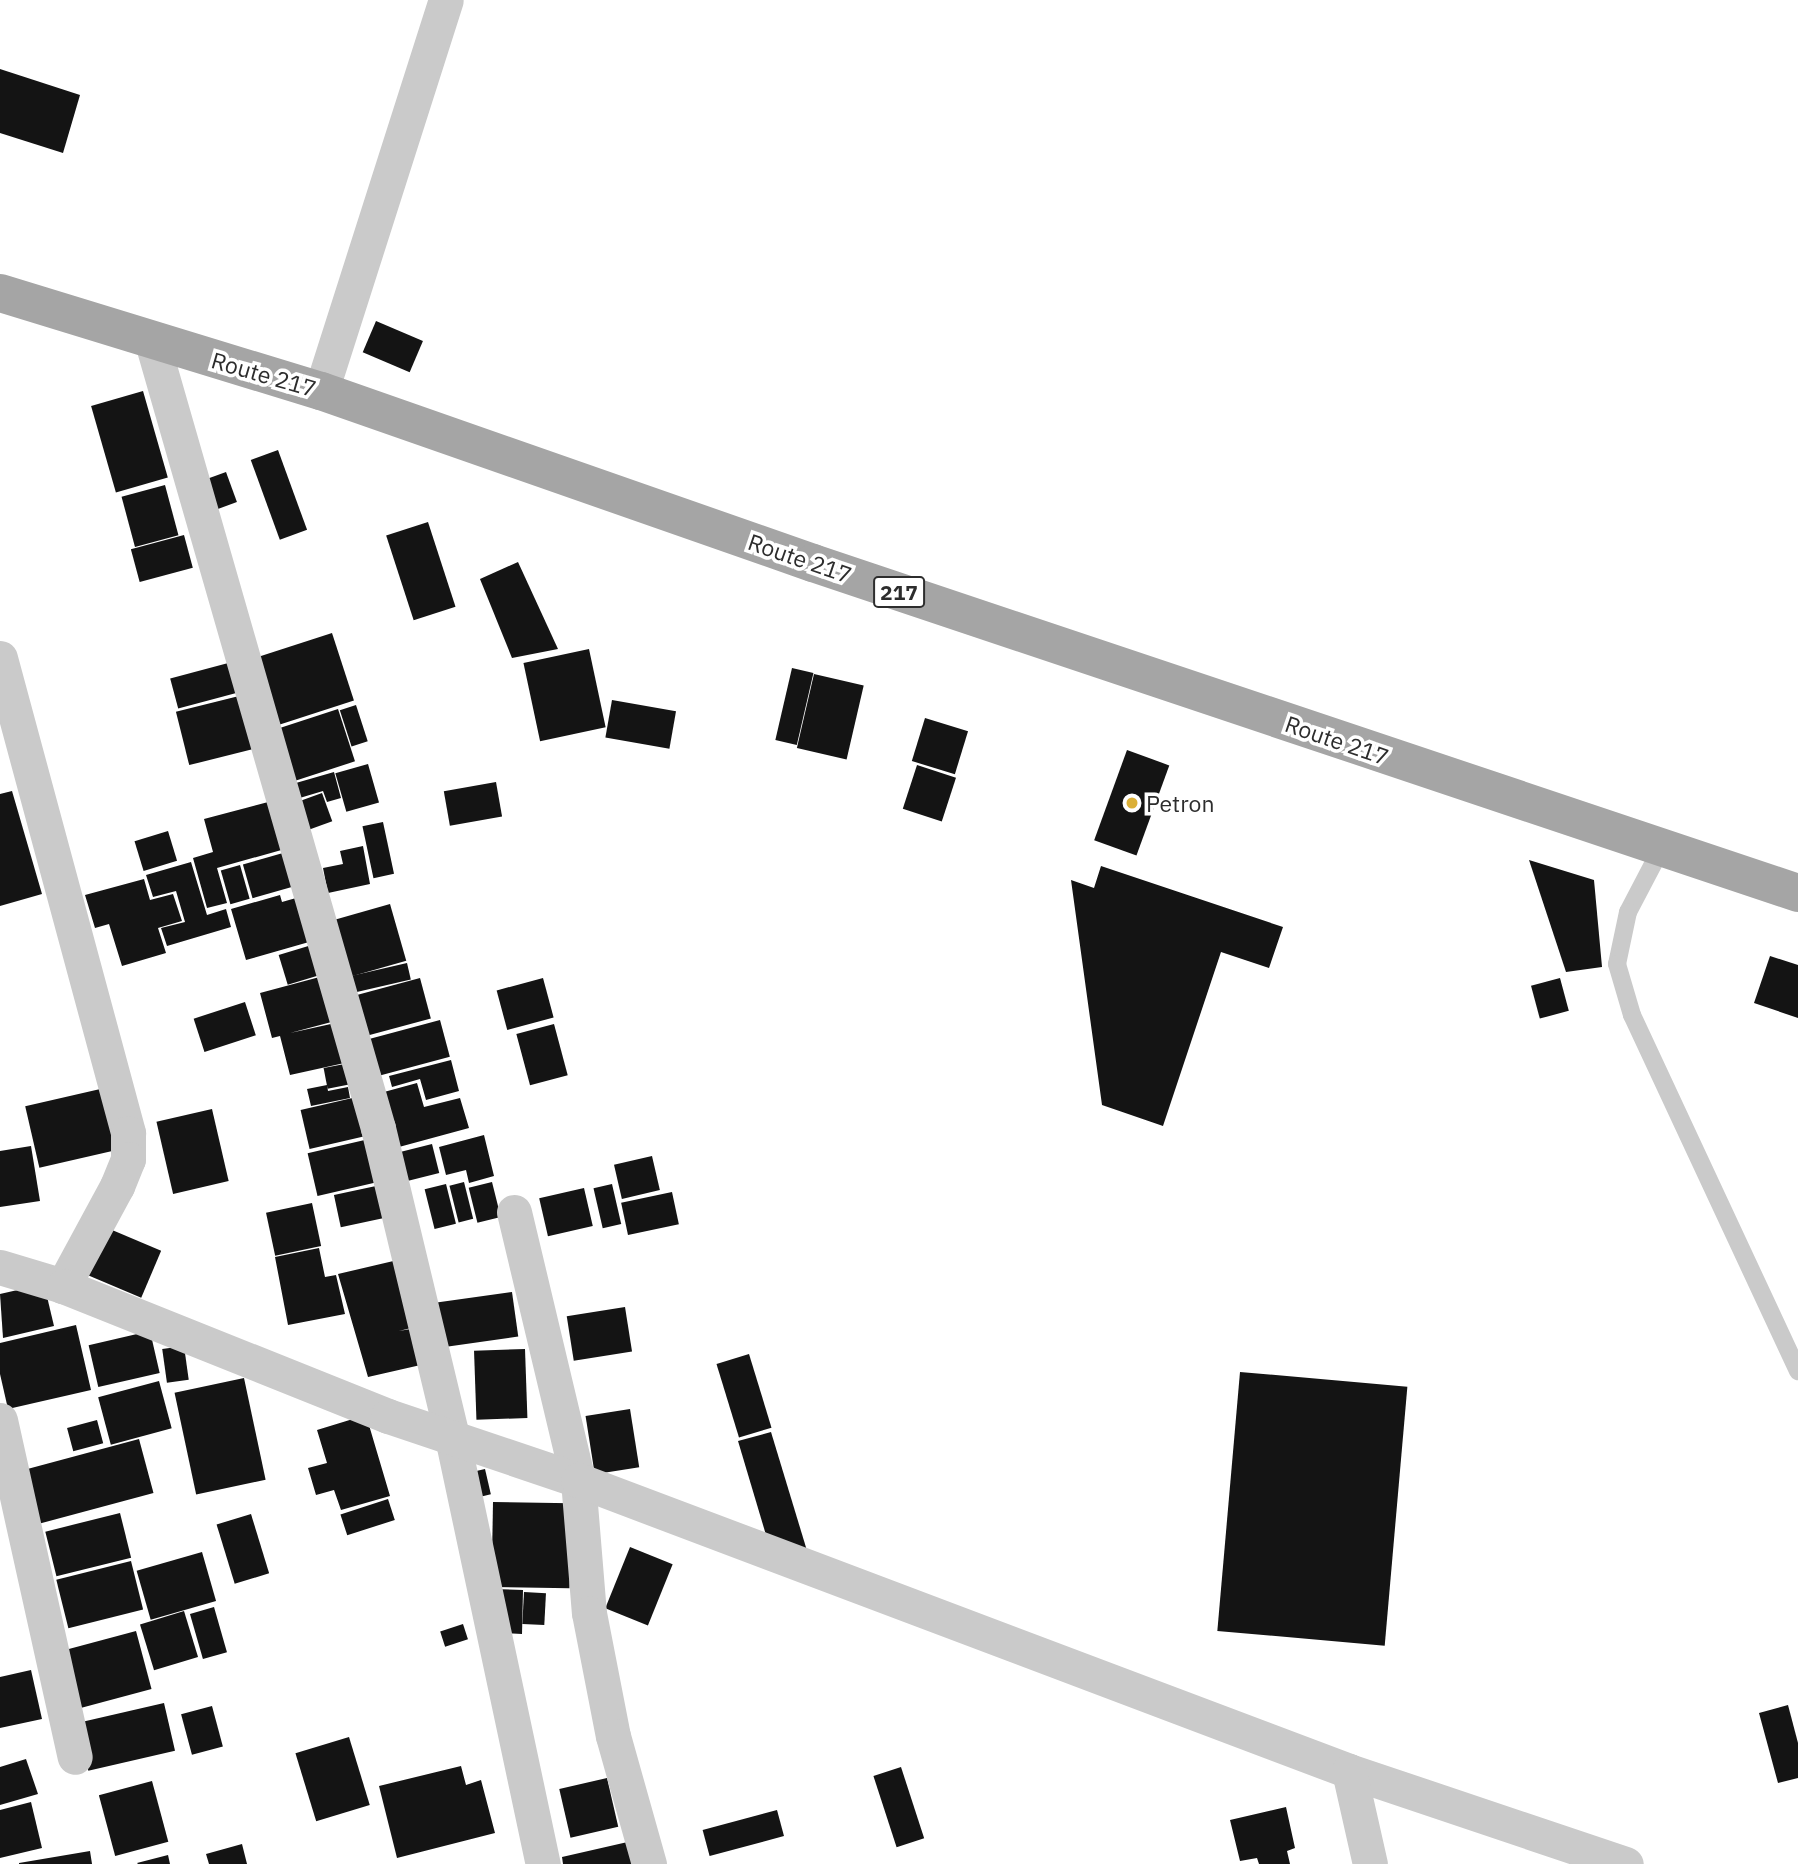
<!DOCTYPE html>
<html>
<head>
<meta charset="utf-8">
<style>
  body { margin:0 }
  #map { position:relative; width:1798px; height:1864px; overflow:hidden; background:#fff; font-family:"IBM Plex Sans",sans-serif }
  div>[style] { position:absolute }
  [style*='--x'] { left:calc(var(--x)*1px); top:calc(var(--y)*1px); width:calc(var(--w)*1px); rotate:calc(var(--a)*1deg) }
  .building>* { inset:0; background:#141414; transform-origin:0 0 }
  .service>* { height:18px; margin:-9px; padding:0 9px; transform-origin:9px; border-radius:9px; background:#cacaca }
  .minor>* { height:35px; margin:-17.5px; padding:0 17.5px; transform-origin:17.5px; border-radius:17.5px; background:#cacaca }
  .primary>* { height:38px; margin:-19px; padding:0 19px; transform-origin:19px; border-radius:19px; background:#a5a5a5 }
  .dots>* { width:19px; height:19px; translate:-50% -50%; box-sizing:border-box; border:4px solid #fff; border-radius:50% }
  span { translate:-50% -50%; white-space:nowrap; text-align:center; line-height:1.15; -webkit-text-stroke:7px #fff; paint-order:stroke }
  .shield-label span { padding:2px 5px; background:#fff; border:2px solid; border-radius:5px; -webkit-text-stroke-width:0 }
  .shield-label { font-size:21px; color:#2d2d2d; font-weight:700 }
  .street-label { font-size:23px; color:#2d2d2d }
  .poi-label { font-size:23px; color:#2d2d2d }
  .left { translate:0 -50%; text-align:left }
</style>
</head>
<body>
<div id="map">
  <div class="building">
    <div style="clip-path:polygon(0 69px,80px 95px,63px 153px,0 133px)"></div>
    <div style="left:376px;top:321px;width:51px;height:34px;rotate:23deg"></div>
    <div style="left:143px;top:391px;width:90px;height:54px;rotate:74deg"></div>
    <div style="left:278px;top:450px;width:85px;height:29px;rotate:70deg"></div>
    <div style="left:226px;top:472px;width:32px;height:33px;rotate:70deg"></div>
    <div style="left:165px;top:485px;width:52px;height:45px;rotate:75deg"></div>
    <div style="left:428px;top:522px;width:89px;height:44px;rotate:72deg"></div>
    <div style="left:184px;top:535px;width:34px;height:55px;rotate:75deg"></div>
    <div style="clip-path:polygon(518px 562px,558px 649px,512px 658px,480px 579px)"></div>
    <div style="left:332px;top:633px;width:71px;height:90px;rotate:72deg"></div>
    <div style="left:589px;top:649px;width:80px;height:67px;rotate:78deg"></div>
    <div style="left:232px;top:662px;width:31px;height:64px;rotate:75deg"></div>
    <div style="left:792px;top:668px;width:22px;height:74px;rotate:13deg"></div>
    <div style="left:814px;top:674px;width:51px;height:76px;rotate:13deg"></div>
    <div style="left:239px;top:696px;width:55px;height:65px;rotate:76deg"></div>
    <div style="left:612px;top:700px;width:65px;height:38px;rotate:10deg"></div>
    <div style="left:356px;top:705px;width:38px;height:17px;rotate:72deg"></div>
    <div style="left:338px;top:709px;width:55px;height:70px;rotate:72deg"></div>
    <div style="left:925px;top:718px;width:45px;height:45px;rotate:17deg"></div>
    <div style="left:1127px;top:750px;width:45px;height:96px;rotate:20deg"></div>
    <div style="left:368px;top:764px;width:40px;height:34px;rotate:74deg"></div>
    <div style="left:917px;top:765px;width:41px;height:46px;rotate:18deg"></div>
    <div style="clip-path:polygon(334px 772px,341px 798px,327px 802px,323px 791px,293px 800px,289px 785px)"></div>
    <div style="left:496px;top:782px;width:35px;height:53px;rotate:80deg"></div>
    <div style="clip-path:polygon(12px 791px,42px 894px,0 906px,0 794px)"></div>
    <div style="left:322px;top:793px;width:30px;height:36px;rotate:70deg"></div>
    <div style="clip-path:polygon(272px 801px,285px 849px,217px 868px,227px 903px,207px 908px,193px 858px,213px 852px,204px 819px)"></div>
    <div style="left:383px;top:822px;width:53px;height:21px;rotate:78deg"></div>
    <div style="left:168px;top:831px;width:31px;height:35px;rotate:73deg"></div>
    <div style="clip-path:polygon(363px 846px,370px 884px,328px 893px,323px 868px,343px 864px,340px 851px)"></div>
    <div style="left:290px;top:851px;width:35px;height:49px;rotate:74deg"></div>
    <div style="clip-path:polygon(1529px 860px,1594px 880px,1602px 967px,1566px 972px)"></div>
    <div style="clip-path:polygon(191px 862px,207px 915px,226px 909px,231px 927px,167px 946px,161px 928px,185px 922px,176px 891px,153px 897px,146px 875px)"></div>
    <div style="left:240px;top:865px;width:35px;height:20px;rotate:74deg"></div>
    <div style="clip-path:polygon(1101px 866px,1283px 927px,1269px 968px,1221px 952px,1163px 1126px,1102px 1105px,1071px 880px,1094px 888px)"></div>
    <div style="clip-path:polygon(144px 879px,150px 900px,173px 894px,182px 921px,158px 928px,166px 953px,122px 966px,109px 924px,95px 928px,85px 895px)"></div>
    <div style="clip-path:polygon(280px 895px,282px 902px,303px 896px,316px 940px,246px 960px,231px 909px)"></div>
    <div style="left:390px;top:904px;width:59px;height:63px;rotate:74deg"></div>
    <div style="left:315px;top:944px;width:31px;height:38px;rotate:73deg"></div>
    <div style="clip-path:polygon(1770px 956px,1798px 965px,1798px 1018px,1754px 1003px)"></div>
    <div style="left:407px;top:963px;width:17px;height:61px;rotate:77deg"></div>
    <div style="clip-path:polygon(327px 975px,339px 1020px,290px 1033px,340px 1022px,349px 1062px,290px 1075px,280px 1036px,272px 1038px,260px 993px)"></div>
    <div style="left:420px;top:978px;width:42px;height:73px;rotate:75deg"></div>
    <div style="left:543px;top:978px;width:41px;height:48px;rotate:75deg"></div>
    <div style="left:1560px;top:978px;width:34px;height:30px;rotate:75deg"></div>
    <div style="left:245px;top:1002px;width:35px;height:54px;rotate:72deg"></div>
    <div style="left:440px;top:1020px;width:38px;height:81px;rotate:75deg"></div>
    <div style="left:554px;top:1024px;width:53px;height:39px;rotate:75deg"></div>
    <div style="clip-path:polygon(451px 1060px,459px 1091px,426px 1100px,420px 1079px,392px 1087px,389px 1076px)"></div>
    <div style="left:355px;top:1062px;width:21px;height:32px;rotate:79deg"></div>
    <div style="clip-path:polygon(417px 1083px,424px 1107px,460px 1098px,469px 1128px,399px 1147px,384px 1092px)"></div>
    <div style="clip-path:polygon(327px 1085px,328px 1091px,348px 1087px,350px 1098px,311px 1106px,307px 1089px)"></div>
    <div style="left:109px;top:1087px;width:63px;height:86px;rotate:77deg"></div>
    <div style="left:361px;top:1096px;width:40px;height:62px;rotate:77deg"></div>
    <div style="left:212px;top:1109px;width:74px;height:57px;rotate:77deg"></div>
    <div style="clip-path:polygon(484px 1135px,494px 1176px,469px 1183px,466px 1170px,446px 1175px,439px 1147px)"></div>
    <div style="left:369px;top:1139px;width:44px;height:63px;rotate:77deg"></div>
    <div style="left:432px;top:1144px;width:30px;height:39px;rotate:76deg"></div>
    <div style="clip-path:polygon(31px 1146px,40px 1201px,0 1207px,0 1151px)"></div>
    <div style="left:652px;top:1156px;width:35px;height:39px;rotate:77deg"></div>
    <div style="left:464px;top:1182px;width:38px;height:15px;rotate:76deg"></div>
    <div style="left:492px;top:1182px;width:36px;height:24px;rotate:76deg"></div>
    <div style="left:446px;top:1184px;width:41px;height:22px;rotate:76deg"></div>
    <div style="left:612px;top:1184px;width:41px;height:19px;rotate:77deg"></div>
    <div style="left:376px;top:1186px;width:33px;height:43px;rotate:78deg"></div>
    <div style="left:584px;top:1188px;width:39px;height:46px;rotate:77deg"></div>
    <div style="left:672px;top:1192px;width:33px;height:52px;rotate:78deg"></div>
    <div style="left:312px;top:1203px;width:44px;height:47px;rotate:78deg"></div>
    <div style="left:105px;top:1227px;width:61px;height:51px;rotate:23deg"></div>
    <div style="clip-path:polygon(319px 1248px,325px 1277px,336px 1275px,345px 1314px,288px 1325px,275px 1257px)"></div>
    <div style="clip-path:polygon(402px 1259px,415px 1327px,399px 1331px,416px 1328px,425px 1364px,368px 1377px,338px 1274px)"></div>
    <div style="clip-path:polygon(44px 1284px,54px 1326px,3px 1338px,0 1294px)"></div>
    <div style="left:512px;top:1292px;width:45px;height:76px;rotate:82deg"></div>
    <div style="left:625px;top:1307px;width:45px;height:59px;rotate:81deg"></div>
    <div style="clip-path:polygon(76px 1325px,91px 1390px,8px 1409px,0 1374px,0 1343px)"></div>
    <div style="left:150px;top:1331px;width:43px;height:63px;rotate:77deg"></div>
    <div style="left:184px;top:1346px;width:34px;height:22px;rotate:82deg"></div>
    <div style="left:525px;top:1349px;width:69px;height:51px;rotate:88deg"></div>
    <div style="left:749px;top:1354px;width:77px;height:34px;rotate:73deg"></div>
    <div style="left:1240px;top:1372px;width:168px;height:260px;rotate:5deg"></div>
    <div style="left:244px;top:1378px;width:104px;height:71px;rotate:78deg"></div>
    <div style="left:159px;top:1381px;width:49px;height:63px;rotate:75deg"></div>
    <div style="left:630px;top:1409px;width:59px;height:45px;rotate:81deg"></div>
    <div style="clip-path:polygon(366px 1415px,390px 1496px,341px 1510px,334px 1490px,316px 1495px,308px 1468px,327px 1463px,317px 1430px)"></div>
    <div style="left:97px;top:1420px;width:24px;height:31px;rotate:75deg"></div>
    <div style="clip-path:polygon(771px 1432px,808px 1554px,769px 1545px,738px 1441px)"></div>
    <div style="left:139px;top:1439px;width:56px;height:128px;rotate:75deg"></div>
    <div style="left:485px;top:1469px;width:26px;height:18px;rotate:77deg"></div>
    <div style="left:388px;top:1499px;width:22px;height:50px;rotate:72deg"></div>
    <div style="left:493px;top:1502px;width:78px;height:85px;rotate:1deg"></div>
    <div style="left:120px;top:1513px;width:46px;height:77px;rotate:76deg"></div>
    <div style="left:251px;top:1514px;width:62px;height:36px;rotate:73deg"></div>
    <div style="left:630px;top:1547px;width:46px;height:66px;rotate:22deg"></div>
    <div style="left:202px;top:1552px;width:51px;height:68px;rotate:74deg"></div>
    <div style="left:131px;top:1561px;width:50px;height:77px;rotate:76deg"></div>
    <div style="clip-path:polygon(493px 1589px,523px 1590px,522px 1634px,503px 1633px)"></div>
    <div style="left:524px;top:1592px;width:22px;height:32px;rotate:3deg"></div>
    <div style="left:214px;top:1607px;width:47px;height:25px;rotate:74deg"></div>
    <div style="left:184px;top:1611px;width:48px;height:46px;rotate:73deg"></div>
    <div style="left:463px;top:1624px;width:16px;height:24px;rotate:72deg"></div>
    <div style="left:136px;top:1631px;width:60px;height:84px;rotate:75deg"></div>
    <div style="clip-path:polygon(31px 1670px,42px 1719px,0 1728px,0 1677px)"></div>
    <div style="left:164px;top:1703px;width:49px;height:89px;rotate:77deg"></div>
    <div style="clip-path:polygon(1788px 1705px,1798px 1743px,1798px 1778px,1778px 1783px,1759px 1713px)"></div>
    <div style="left:212px;top:1706px;width:42px;height:32px;rotate:75deg"></div>
    <div style="left:349px;top:1737px;width:71px;height:56px;rotate:73deg"></div>
    <div style="clip-path:polygon(26px 1759px,38px 1794px,0 1805px,0 1767px)"></div>
    <div style="clip-path:polygon(461px 1766px,466px 1785px,481px 1780px,495px 1833px,397px 1858px,379px 1786px)"></div>
    <div style="left:901px;top:1767px;width:75px;height:29px;rotate:72deg"></div>
    <div style="left:607px;top:1778px;width:50px;height:49px;rotate:77deg"></div>
    <div style="left:152px;top:1781px;width:63px;height:55px;rotate:75deg"></div>
    <div style="clip-path:polygon(31px 1802px,42px 1848px,0 1858px,0 1810px)"></div>
    <div style="clip-path:polygon(1286px 1807px,1295px 1848px,1287px 1851px,1290px 1864px,1259px 1864px,1257px 1858px,1240px 1861px,1230px 1820px)"></div>
    <div style="left:777px;top:1810px;width:27px;height:77px;rotate:75deg"></div>
    <div style="clip-path:polygon(632px 1841px,637px 1864px,563px 1864px,562px 1857px)"></div>
    <div style="clip-path:polygon(242px 1844px,247px 1864px,209px 1864px,206px 1854px)"></div>
    <div style="clip-path:polygon(90px 1851px,92px 1864px,19px 1864px,19px 1863px)"></div>
    <div style="clip-path:polygon(168px 1855px,170px 1864px,138px 1864px,137px 1863px)"></div>
  </div>
  <div class="service">
    <div style="--x:1661;--y:849;--w:71;--a:117.6"></div>
    <div style="--x:1628;--y:912;--w:53;--a:101.9"></div>
    <div style="--x:1617;--y:964;--w:53;--a:73.6"></div>
    <div style="--x:1632;--y:1015;--w:393;--a:65"></div>
  </div>
  <div class="minor">
    <div style="--x:152;--y:342;--w:818;--a:73.96"></div>
    <div style="--x:378;--y:1128;--w:318;--a:76.5"></div>
    <div style="--x:452;--y:1437;--w:437;--a:78"></div>
    <div style="--x:321;--y:391;--w:410;--a:-72.3"></div>
    <div style="--x:0;--y:658;--w:492;--a:74.9"></div>
    <div style="--x:128;--y:1133;--w:26;--a:90"></div>
    <div style="--x:128;--y:1159;--w:29;--a:112"></div>
    <div style="--x:117;--y:1186;--w:114;--a:118.4"></div>
    <div style="--x:514;--y:1212;--w:276;--a:76.6"></div>
    <div style="--x:578;--y:1480;--w:133;--a:85.3"></div>
    <div style="--x:589;--y:1613;--w:125;--a:79"></div>
    <div style="--x:613;--y:1736;--w:133;--a:74.3"></div>
    <div style="--x:0;--y:1267;--w:66;--a:16.8"></div>
    <div style="--x:63;--y:1286;--w:350;--a:21.8"></div>
    <div style="--x:388;--y:1416;--w:200;--a:18.6"></div>
    <div style="--x:578;--y:1480;--w:824;--a:20.68"></div>
    <div style="--x:1349;--y:1771;--w:292;--a:18.6"></div>
    <div style="--x:0;--y:1420;--w:345;--a:77.5"></div>
    <div style="--x:1349;--y:1771;--w:95;--a:77.3"></div>
  </div>
  <div class="primary">
    <div style="--x:0;--y:293;--w:336;--a:17"></div>
    <div style="--x:321;--y:391;--w:521;--a:19.27"></div>
    <div style="--x:813;--y:563;--w:1039;--a:18.52"></div>
  </div>
  <div class="dots">
    <div style="left:1132px;top:803px;background:#dbb038"></div>
  </div>
  <div class="shield-label">
    <span style="left:899px;top:592px">217</span>
  </div>
  <div class="street-label">
    <span style="left:264px;top:374px;rotate:16deg">Route 217</span>
    <span style="left:800px;top:558px;rotate:19deg">Route 217</span>
    <span style="left:1337px;top:740px;rotate:19deg">Route 217</span>
  </div>
  <div class="poi-label">
    <span class="left" style="left:1146px;top:803px">Petron</span>
  </div>
</div>
</body>
</html>
